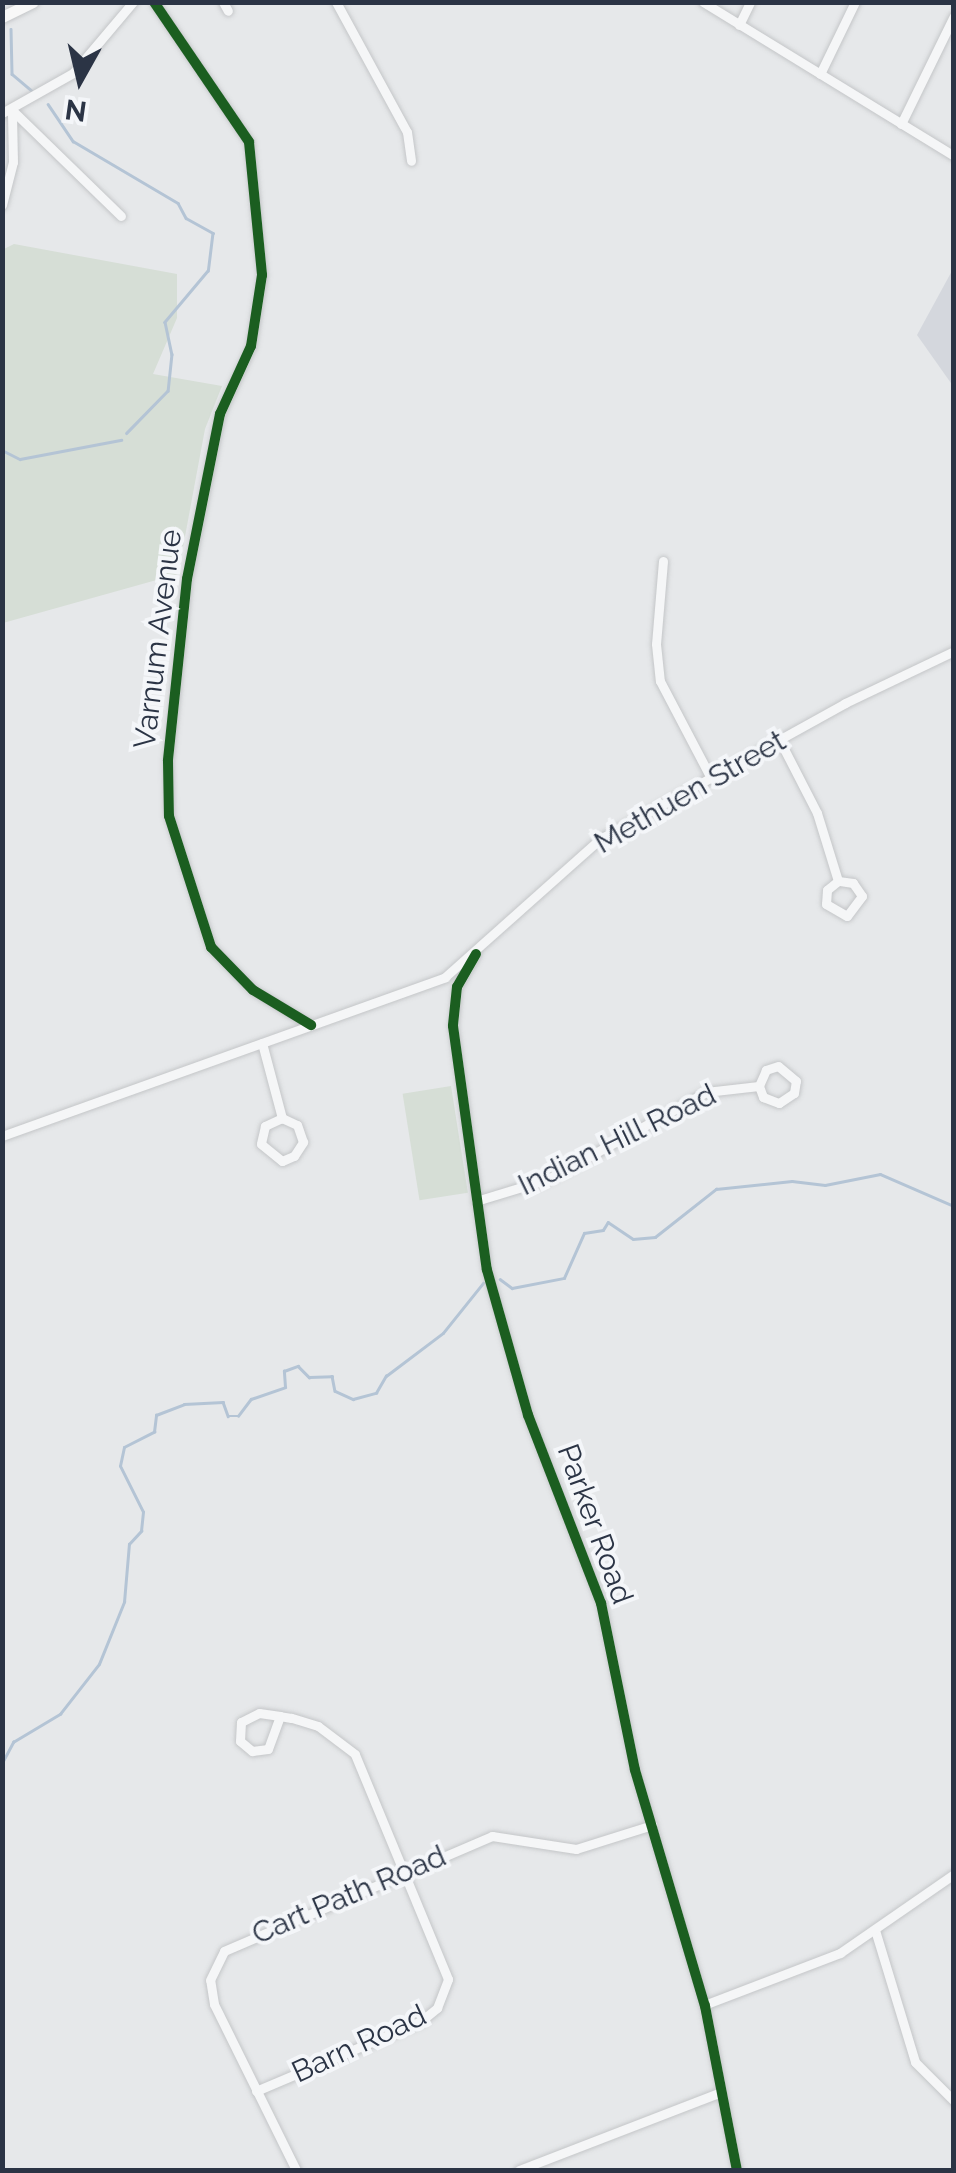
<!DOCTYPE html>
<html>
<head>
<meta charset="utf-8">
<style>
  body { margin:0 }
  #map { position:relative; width:956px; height:2173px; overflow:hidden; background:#e6e8ea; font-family:Raleway,sans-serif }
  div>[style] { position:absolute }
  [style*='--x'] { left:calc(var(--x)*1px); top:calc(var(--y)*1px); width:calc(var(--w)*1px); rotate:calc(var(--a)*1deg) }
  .built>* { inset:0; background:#d4d7dd }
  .green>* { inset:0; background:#d6ded6; transform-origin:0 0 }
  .stream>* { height:2.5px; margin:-1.25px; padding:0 1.25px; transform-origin:1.25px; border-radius:1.25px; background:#b4c4d5 }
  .roads { filter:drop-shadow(0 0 2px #c4c6c8) drop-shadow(0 0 2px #c4c6c8) }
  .minor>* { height:9px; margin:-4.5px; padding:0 4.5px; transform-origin:4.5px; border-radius:4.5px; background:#f5f6f7 }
  .major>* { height:11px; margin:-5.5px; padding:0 5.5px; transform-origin:5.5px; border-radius:5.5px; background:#f8f8f8 }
  .cycleway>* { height:10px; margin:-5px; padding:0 5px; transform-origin:5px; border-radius:5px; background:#1b5e20 }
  span { translate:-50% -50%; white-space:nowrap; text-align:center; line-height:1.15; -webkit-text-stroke:8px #f4f6f9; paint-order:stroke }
  .street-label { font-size:30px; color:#2b3445 }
  .frame { position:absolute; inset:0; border:5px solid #2b3445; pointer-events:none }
  .north { position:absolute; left:30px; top:30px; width:100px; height:100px; -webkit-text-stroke:8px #f4f6f9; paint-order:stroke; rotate:188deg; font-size:28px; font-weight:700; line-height:40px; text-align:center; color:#2b3445 }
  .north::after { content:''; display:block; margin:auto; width:35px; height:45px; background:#2b3445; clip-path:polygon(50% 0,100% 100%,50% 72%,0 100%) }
</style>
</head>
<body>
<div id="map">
  <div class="built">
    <div style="clip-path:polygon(953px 269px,953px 386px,917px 335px)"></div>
  </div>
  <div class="green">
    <div style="clip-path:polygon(14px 244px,177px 274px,177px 318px,153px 374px,222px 386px,205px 429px,178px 574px,3px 623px,2px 250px)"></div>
    <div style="left:451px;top:1086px;width:108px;height:49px;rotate:81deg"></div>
  </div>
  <div class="stream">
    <div style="--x:11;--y:29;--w:45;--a:88.7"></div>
    <div style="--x:12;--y:74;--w:25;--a:40"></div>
    <div style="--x:48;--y:104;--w:45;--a:56"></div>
    <div style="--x:73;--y:141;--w:122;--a:30.6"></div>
    <div style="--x:178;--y:203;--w:17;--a:62"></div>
    <div style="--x:186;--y:218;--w:31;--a:29"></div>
    <div style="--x:213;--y:233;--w:38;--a:97"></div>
    <div style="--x:208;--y:271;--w:67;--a:130.1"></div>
    <div style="--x:165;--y:322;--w:33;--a:78"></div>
    <div style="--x:172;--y:354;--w:37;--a:96"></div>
    <div style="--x:168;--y:391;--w:59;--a:134.3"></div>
    <div style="--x:2;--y:450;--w:20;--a:27"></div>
    <div style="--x:20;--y:459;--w:103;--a:-10.7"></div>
    <div style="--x:500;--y:1279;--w:15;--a:37"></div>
    <div style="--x:512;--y:1288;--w:53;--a:-10.9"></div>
    <div style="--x:564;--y:1278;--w:49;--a:-66"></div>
    <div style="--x:584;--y:1233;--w:19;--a:-9"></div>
    <div style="--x:603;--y:1230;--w:9;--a:-58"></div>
    <div style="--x:608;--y:1222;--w:30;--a:34"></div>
    <div style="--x:633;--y:1239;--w:22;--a:-5"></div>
    <div style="--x:655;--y:1237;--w:78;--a:-38.2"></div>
    <div style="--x:716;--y:1189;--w:76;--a:-6"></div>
    <div style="--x:792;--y:1181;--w:33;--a:7"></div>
    <div style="--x:825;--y:1185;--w:56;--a:-11.3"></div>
    <div style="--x:880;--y:1174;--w:81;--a:23.4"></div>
    <div style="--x:2;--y:1763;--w:24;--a:-62"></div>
    <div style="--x:13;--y:1742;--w:55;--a:-30.8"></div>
    <div style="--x:60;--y:1714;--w:63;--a:-52"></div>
    <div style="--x:99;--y:1664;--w:67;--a:-68"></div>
    <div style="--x:124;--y:1602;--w:58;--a:-85.1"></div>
    <div style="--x:129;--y:1544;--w:18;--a:-47"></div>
    <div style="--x:141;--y:1531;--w:19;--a:-84"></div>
    <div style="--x:143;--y:1512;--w:51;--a:-116.6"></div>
    <div style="--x:120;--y:1466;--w:19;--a:-78"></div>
    <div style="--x:124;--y:1447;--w:34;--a:-27"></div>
    <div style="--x:154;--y:1432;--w:17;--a:-83"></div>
    <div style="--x:156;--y:1415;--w:30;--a:-21"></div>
    <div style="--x:184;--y:1404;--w:39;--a:-3"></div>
    <div style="--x:223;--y:1402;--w:15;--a:70"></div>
    <div style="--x:228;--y:1416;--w:10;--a:0"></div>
    <div style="--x:238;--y:1416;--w:21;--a:-53"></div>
    <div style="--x:251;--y:1399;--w:36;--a:-19"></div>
    <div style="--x:285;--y:1387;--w:16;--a:-94"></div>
    <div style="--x:284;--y:1371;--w:15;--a:-20"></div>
    <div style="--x:298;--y:1366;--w:16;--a:45"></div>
    <div style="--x:309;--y:1377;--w:23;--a:-2"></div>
    <div style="--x:332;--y:1376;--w:15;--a:79"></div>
    <div style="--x:335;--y:1391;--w:20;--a:24"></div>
    <div style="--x:353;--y:1399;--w:24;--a:-15"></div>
    <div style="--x:376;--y:1393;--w:20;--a:-60"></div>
    <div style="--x:386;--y:1376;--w:71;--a:-37"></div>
    <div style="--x:443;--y:1333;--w:64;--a:-51.3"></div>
  </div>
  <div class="roads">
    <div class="minor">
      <div style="--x:154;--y:2;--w:169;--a:55.8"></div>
      <div style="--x:249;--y:142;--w:134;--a:84.4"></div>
      <div style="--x:262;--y:275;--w:72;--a:98.8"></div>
      <div style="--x:251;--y:346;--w:75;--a:114.5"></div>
      <div style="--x:220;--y:414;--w:168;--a:101.3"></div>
      <div style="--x:187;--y:579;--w:183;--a:96"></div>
      <div style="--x:168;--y:761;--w:55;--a:89"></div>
      <div style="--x:169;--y:816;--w:138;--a:72.2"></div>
      <div style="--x:211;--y:947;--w:60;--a:45.7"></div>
      <div style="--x:253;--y:990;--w:68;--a:31.1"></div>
      <div style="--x:223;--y:2;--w:10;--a:61"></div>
      <div style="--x:336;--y:2;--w:148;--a:61.4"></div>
      <div style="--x:407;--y:132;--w:29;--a:82"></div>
      <div style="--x:703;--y:2;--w:294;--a:31.5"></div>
      <div style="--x:739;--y:25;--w:25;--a:-64"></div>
      <div style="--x:820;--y:74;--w:80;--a:-64.1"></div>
      <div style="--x:12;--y:110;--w:152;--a:44.2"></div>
      <div style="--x:2;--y:113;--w:81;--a:-29.4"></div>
      <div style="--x:73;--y:73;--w:93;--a:-49.8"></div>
      <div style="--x:901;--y:124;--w:120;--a:-63.9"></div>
      <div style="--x:2;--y:205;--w:44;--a:-75.7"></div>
      <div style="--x:13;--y:162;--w:49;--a:-91.2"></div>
      <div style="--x:663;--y:561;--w:83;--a:94.8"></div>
      <div style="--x:656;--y:644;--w:37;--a:84"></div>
      <div style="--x:660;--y:681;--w:110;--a:62.3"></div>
      <div style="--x:780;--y:741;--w:81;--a:62.8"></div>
      <div style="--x:817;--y:813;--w:71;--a:72.8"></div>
      <div style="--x:838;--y:881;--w:14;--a:141"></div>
      <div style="--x:827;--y:890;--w:14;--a:94"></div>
      <div style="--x:826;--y:904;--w:24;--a:30"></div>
      <div style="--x:847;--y:916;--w:25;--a:-53"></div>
      <div style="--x:862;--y:896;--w:16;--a:-125"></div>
      <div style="--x:853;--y:883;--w:15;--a:-172"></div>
      <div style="--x:476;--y:954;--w:38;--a:120"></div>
      <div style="--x:457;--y:987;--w:39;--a:96"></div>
      <div style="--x:453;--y:1026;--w:246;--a:82.1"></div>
      <div style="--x:487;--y:1270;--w:151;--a:74.2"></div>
      <div style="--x:528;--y:1415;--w:202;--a:68.8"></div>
      <div style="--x:601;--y:1603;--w:170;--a:78.5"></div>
      <div style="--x:635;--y:1770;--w:246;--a:73.5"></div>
      <div style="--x:705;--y:2006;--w:167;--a:79"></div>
      <div style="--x:262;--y:1043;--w:78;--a:75.1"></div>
      <div style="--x:282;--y:1118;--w:19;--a:155"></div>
      <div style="--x:265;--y:1126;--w:18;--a:103"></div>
      <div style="--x:261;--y:1144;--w:27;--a:39"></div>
      <div style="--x:282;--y:1161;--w:13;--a:-23"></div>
      <div style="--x:294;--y:1156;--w:17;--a:-57"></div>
      <div style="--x:303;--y:1142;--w:18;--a:-109"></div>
      <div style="--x:297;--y:1125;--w:17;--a:-155"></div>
      <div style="--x:2;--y:1136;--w:471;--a:-19.7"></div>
      <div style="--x:445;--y:977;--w:208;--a:-41.7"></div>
      <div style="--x:600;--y:839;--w:280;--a:-29"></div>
      <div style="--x:845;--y:703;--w:121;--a:-25.5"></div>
      <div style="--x:476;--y:1201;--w:75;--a:-17"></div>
      <div style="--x:548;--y:1179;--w:180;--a:-28.8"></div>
      <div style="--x:706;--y:1092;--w:53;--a:-6.5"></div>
      <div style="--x:759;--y:1086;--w:12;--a:70"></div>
      <div style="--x:763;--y:1097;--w:17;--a:21"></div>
      <div style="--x:779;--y:1103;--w:18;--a:-34"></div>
      <div style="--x:794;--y:1093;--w:12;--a:-81"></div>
      <div style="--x:796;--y:1081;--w:23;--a:-140"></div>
      <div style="--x:778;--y:1066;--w:13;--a:162"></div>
      <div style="--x:766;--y:1070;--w:17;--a:114"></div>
      <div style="--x:875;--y:1930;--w:138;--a:73.1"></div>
      <div style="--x:915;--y:2062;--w:55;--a:45"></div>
      <div style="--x:704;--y:2005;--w:146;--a:-20.9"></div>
      <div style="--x:840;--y:1953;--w:139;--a:-34.7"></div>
      <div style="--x:256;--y:2091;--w:179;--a:-23"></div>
      <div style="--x:421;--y:2021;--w:21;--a:-39"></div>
      <div style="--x:437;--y:2008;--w:31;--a:-69"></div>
      <div style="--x:448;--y:1979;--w:243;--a:-112.5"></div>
      <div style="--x:355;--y:1754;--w:46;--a:-142.9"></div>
      <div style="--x:318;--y:1726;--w:28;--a:-163"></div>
      <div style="--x:291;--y:1718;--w:11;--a:-170"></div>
      <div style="--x:280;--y:1716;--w:21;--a:-172"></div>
      <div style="--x:259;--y:1713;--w:20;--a:153"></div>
      <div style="--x:241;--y:1722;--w:19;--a:93"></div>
      <div style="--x:240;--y:1741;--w:16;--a:40"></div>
      <div style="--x:252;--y:1751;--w:16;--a:-7"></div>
      <div style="--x:268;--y:1749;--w:35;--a:-70"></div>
      <div style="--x:296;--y:2170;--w:185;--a:-116.3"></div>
      <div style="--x:214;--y:2004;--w:24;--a:-99"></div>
      <div style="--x:210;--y:1980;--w:32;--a:-64"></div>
      <div style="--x:224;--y:1951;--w:292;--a:-23.2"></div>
      <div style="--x:492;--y:1836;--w:85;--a:8.8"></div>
      <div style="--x:576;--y:1849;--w:80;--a:-17.5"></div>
      <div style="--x:519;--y:2170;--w:217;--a:-21.1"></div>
    </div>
    <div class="major">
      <div style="--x:2;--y:17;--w:34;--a:-26"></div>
    </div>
  </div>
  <div class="cycleway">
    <div style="--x:154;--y:2;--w:169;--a:55.8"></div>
    <div style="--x:249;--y:142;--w:134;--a:84.4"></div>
    <div style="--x:262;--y:275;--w:72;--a:98.8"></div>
    <div style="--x:251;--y:346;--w:75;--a:114.5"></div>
    <div style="--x:220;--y:414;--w:168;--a:101.3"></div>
    <div style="--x:187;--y:579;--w:183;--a:96"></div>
    <div style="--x:168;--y:761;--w:55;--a:89"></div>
    <div style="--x:169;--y:816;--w:138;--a:72.2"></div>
    <div style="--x:211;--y:947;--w:60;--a:45.7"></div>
    <div style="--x:253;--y:990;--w:68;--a:31.1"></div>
    <div style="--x:476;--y:954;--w:38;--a:120"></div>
    <div style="--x:457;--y:987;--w:39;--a:96"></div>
    <div style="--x:453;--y:1026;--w:246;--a:82.1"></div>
    <div style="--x:487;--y:1270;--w:151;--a:74.2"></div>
    <div style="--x:528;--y:1415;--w:202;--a:68.8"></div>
    <div style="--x:601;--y:1603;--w:170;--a:78.5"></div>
    <div style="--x:635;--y:1770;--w:246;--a:73.5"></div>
    <div style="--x:705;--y:2006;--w:167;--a:79"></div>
  </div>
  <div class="street-label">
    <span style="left:158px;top:639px;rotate:-83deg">Varnum Avenue</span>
    <span style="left:690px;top:792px;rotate:-30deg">Methuen Street</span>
    <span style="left:617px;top:1140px;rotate:-26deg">Indian Hill Road</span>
    <span style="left:595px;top:1524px;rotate:70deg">Parker Road</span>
    <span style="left:349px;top:1895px;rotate:-23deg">Cart Path Road</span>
    <span style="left:359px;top:2044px;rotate:-25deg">Barn Road</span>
  </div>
  <div class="frame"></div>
  <div class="north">N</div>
</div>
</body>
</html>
